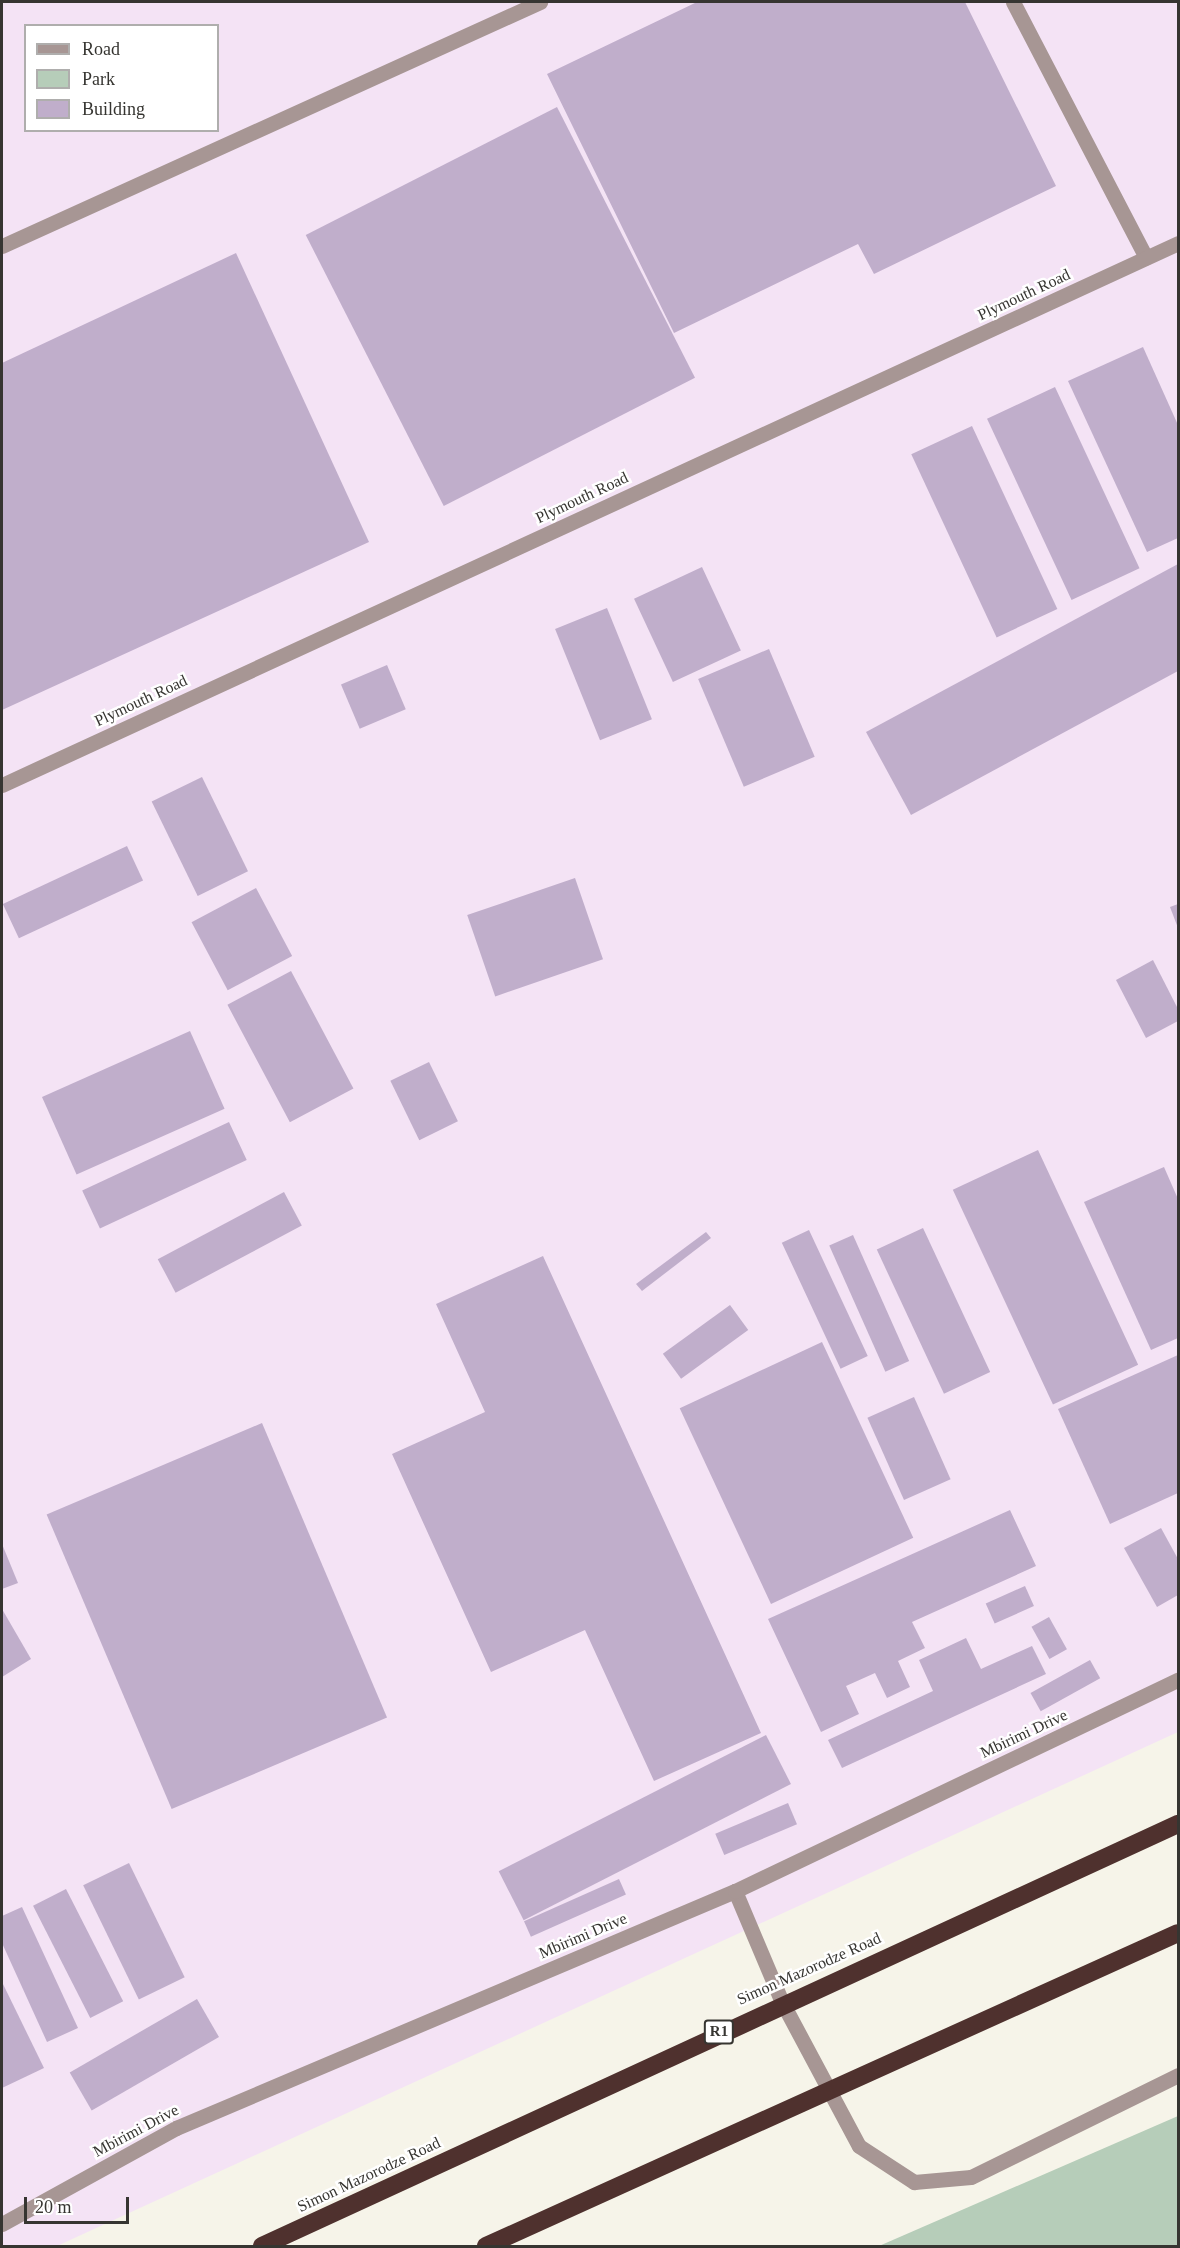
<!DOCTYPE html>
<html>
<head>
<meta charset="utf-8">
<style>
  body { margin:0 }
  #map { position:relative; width:1180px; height:2248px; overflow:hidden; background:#f6f4e9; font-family:Georgia,serif }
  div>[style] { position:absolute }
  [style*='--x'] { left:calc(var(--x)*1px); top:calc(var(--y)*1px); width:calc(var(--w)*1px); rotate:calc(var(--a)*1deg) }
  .industrial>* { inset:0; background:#f4e3f5 }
  .green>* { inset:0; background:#b6cdb9 }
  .building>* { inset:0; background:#c0aecb; transform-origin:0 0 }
  .minor>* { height:15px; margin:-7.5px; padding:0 7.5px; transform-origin:7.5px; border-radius:7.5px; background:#a79694 }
  .highway>* { height:18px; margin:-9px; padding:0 9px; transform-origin:9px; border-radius:9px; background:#4f312e }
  span { translate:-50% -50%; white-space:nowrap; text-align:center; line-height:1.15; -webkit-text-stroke:5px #fff; paint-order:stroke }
  .shield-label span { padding:2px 4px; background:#fff; border:2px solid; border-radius:4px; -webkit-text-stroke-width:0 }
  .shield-label { font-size:15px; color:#363531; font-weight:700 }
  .street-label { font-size:16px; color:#363531 }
  .frame { position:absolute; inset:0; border:3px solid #363531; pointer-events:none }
  .legend { position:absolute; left:24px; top:24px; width:195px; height:108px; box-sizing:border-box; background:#fff; border:2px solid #afaead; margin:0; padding:8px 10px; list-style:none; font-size:18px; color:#363531 }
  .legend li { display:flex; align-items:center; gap:12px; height:30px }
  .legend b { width:30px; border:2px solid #afaead }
  .scale { position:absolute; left:24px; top:2197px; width:105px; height:27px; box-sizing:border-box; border:3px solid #363531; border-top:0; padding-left:8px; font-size:18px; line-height:21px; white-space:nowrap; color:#363531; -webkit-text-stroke:4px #fff; paint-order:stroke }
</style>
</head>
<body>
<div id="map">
  <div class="industrial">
    <div style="clip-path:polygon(evenodd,2px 2px,1178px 2px,1178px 1732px,57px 2246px,2px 2246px,2px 2px,26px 26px,218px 26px,218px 130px,26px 130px,26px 26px)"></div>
  </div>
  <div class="green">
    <div style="clip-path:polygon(1178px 2116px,1178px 2246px,879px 2246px)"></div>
  </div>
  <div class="building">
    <div style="clip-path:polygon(697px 2px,965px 2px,1056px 186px,874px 274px,858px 244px,674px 333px,547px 74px)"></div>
    <div style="left:557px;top:107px;width:304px;height:282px;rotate:63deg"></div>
    <div style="clip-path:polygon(236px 253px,369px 542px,2px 710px,2px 363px)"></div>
    <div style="clip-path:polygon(1143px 347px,1178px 425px,1178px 538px,1147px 552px,1068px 381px)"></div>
    <div style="left:1055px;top:387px;width:200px;height:75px;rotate:65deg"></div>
    <div style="left:972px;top:426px;width:202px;height:67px;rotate:65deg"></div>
    <div style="clip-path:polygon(1178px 564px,1178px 671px,911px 815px,866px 732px)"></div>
    <div style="left:702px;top:567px;width:92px;height:75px;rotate:65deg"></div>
    <div style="left:607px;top:608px;width:120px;height:56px;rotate:68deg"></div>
    <div style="left:769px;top:649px;width:117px;height:77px;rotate:67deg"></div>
    <div style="left:387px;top:665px;width:48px;height:50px;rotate:67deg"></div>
    <div style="left:202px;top:777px;width:105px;height:56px;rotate:64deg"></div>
    <div style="left:127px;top:846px;width:38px;height:137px;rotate:65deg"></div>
    <div style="left:575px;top:878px;width:86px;height:114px;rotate:71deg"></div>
    <div style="left:256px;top:888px;width:77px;height:73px;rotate:62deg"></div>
    <div style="clip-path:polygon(1178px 904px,1178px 928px,1170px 907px)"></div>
    <div style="clip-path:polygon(1153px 960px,1178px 1009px,1178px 1021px,1146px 1038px,1116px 980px)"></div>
    <div style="left:291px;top:971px;width:133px;height:72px;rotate:62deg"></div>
    <div style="left:190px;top:1031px;width:85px;height:162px;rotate:66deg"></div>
    <div style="left:429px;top:1062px;width:66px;height:43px;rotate:64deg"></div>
    <div style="left:229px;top:1122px;width:42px;height:162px;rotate:65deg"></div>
    <div style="left:1038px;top:1150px;width:237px;height:94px;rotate:65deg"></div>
    <div style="clip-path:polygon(1164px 1167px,1178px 1199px,1178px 1338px,1151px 1350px,1084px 1202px)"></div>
    <div style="left:284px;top:1192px;width:38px;height:143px;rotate:62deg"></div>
    <div style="left:923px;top:1228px;width:159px;height:51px;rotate:65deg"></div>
    <div style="left:809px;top:1230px;width:139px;height:30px;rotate:65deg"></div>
    <div style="clip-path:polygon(706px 1232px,711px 1238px,642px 1291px,636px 1284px)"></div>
    <div style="left:853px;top:1235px;width:138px;height:26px;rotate:66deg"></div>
    <div style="clip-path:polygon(543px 1256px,761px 1733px,654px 1781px,585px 1630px,491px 1672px,392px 1454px,485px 1412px,436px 1304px)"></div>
    <div style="left:730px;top:1305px;width:31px;height:83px;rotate:54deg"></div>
    <div style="left:822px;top:1342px;width:216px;height:157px;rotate:65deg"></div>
    <div style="clip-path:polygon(1178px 1355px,1178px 1493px,1110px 1524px,1058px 1409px)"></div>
    <div style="left:914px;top:1397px;width:90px;height:51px;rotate:66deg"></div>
    <div style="left:262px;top:1423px;width:320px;height:234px;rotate:67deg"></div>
    <div style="clip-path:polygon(1010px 1510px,1036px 1566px,912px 1622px,925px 1648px,898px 1661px,910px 1687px,887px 1698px,875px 1673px,846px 1686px,859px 1714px,821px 1732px,768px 1619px)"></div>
    <div style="clip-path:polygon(1161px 1528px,1178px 1559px,1178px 1595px,1157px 1607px,1124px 1548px)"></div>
    <div style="clip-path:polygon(2px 1544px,18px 1583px,2px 1589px)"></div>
    <div style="left:1025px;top:1586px;width:22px;height:43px;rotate:66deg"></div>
    <div style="clip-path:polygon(2px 1609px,31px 1659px,2px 1677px)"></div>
    <div style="left:1049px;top:1617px;width:37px;height:20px;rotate:61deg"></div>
    <div style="clip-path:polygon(966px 1638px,981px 1669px,1032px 1646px,1046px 1674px,842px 1768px,828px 1740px,933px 1691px,919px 1660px)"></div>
    <div style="left:1090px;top:1660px;width:21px;height:68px;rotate:61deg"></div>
    <div style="left:766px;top:1735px;width:55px;height:300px;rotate:63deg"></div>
    <div style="left:788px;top:1803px;width:23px;height:79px;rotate:67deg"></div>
    <div style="left:129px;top:1863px;width:127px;height:51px;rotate:64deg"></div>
    <div style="left:619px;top:1879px;width:17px;height:104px;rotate:66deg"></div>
    <div style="left:66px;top:1889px;width:126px;height:37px;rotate:63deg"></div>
    <div style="clip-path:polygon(22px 1907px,78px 2028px,47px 2042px,2px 1943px,2px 1916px)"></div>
    <div style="clip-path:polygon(2px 1982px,44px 2068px,2px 2088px)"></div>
    <div style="left:197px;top:1999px;width:44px;height:147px;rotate:60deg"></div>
  </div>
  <div class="minor">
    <div style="--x:1013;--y:2;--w:288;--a:62.5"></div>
    <div style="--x:2;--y:246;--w:591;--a:-24.4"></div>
    <div style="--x:2;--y:785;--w:1295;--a:-24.74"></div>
    <div style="--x:735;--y:1891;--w:121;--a:67.1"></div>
    <div style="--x:782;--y:2002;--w:163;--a:61.9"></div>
    <div style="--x:859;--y:2146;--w:66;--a:33.2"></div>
    <div style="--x:914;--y:2182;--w:57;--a:-5"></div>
    <div style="--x:971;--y:2177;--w:231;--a:-26.2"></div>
    <div style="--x:2;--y:2224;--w:199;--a:-28.9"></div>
    <div style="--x:176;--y:2128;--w:607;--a:-22.98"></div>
    <div style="--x:735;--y:1891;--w:491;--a:-25.5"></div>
  </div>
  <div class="highway">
    <div style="--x:262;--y:2246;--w:1009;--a:-24.74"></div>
    <div style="--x:486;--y:2246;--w:759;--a:-24.34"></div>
  </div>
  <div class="shield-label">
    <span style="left:719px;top:2032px">R1</span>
  </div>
  <div class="street-label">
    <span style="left:1024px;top:295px;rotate:-25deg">Plymouth Road</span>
    <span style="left:582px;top:498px;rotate:-25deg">Plymouth Road</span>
    <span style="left:141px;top:701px;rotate:-25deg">Plymouth Road</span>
    <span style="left:1024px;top:1734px;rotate:-25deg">Mbirimi Drive</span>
    <span style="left:583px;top:1936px;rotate:-23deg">Mbirimi Drive</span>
    <span style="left:809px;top:1969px;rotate:-24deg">Simon Mazorodze Road</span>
    <span style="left:136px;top:2131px;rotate:-28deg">Mbirimi Drive</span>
    <span style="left:369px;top:2175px;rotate:-25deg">Simon Mazorodze Road</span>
  </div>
  <div class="frame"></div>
  <ul class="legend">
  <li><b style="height:8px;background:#a79694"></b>Road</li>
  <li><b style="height:16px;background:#b6cdb9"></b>Park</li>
  <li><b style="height:16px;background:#c0aecb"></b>Building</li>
  </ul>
  <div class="scale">20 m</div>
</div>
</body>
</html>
